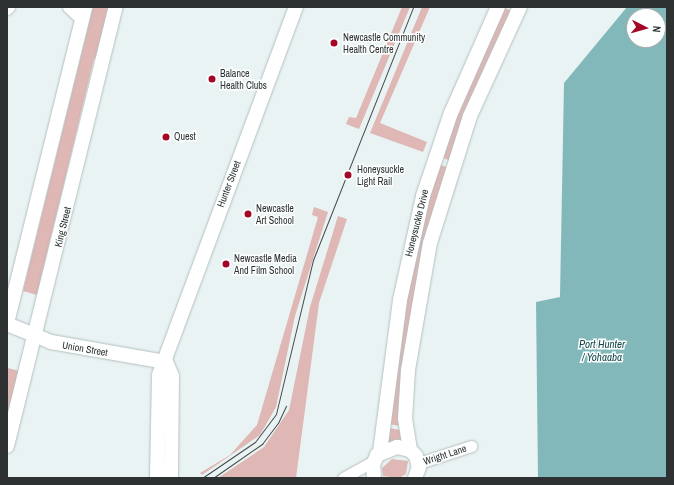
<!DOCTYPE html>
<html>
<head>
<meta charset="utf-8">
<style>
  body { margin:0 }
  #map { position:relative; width:674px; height:485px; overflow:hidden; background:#e9f3f3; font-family:"Archivo Narrow",sans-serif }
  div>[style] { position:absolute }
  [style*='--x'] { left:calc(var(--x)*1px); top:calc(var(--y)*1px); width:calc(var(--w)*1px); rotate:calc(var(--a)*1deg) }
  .green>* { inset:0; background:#dfb7b4 }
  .water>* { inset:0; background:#82b8ba }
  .roads { filter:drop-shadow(0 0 1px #b5bfbf) drop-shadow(0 0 1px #b5bfbf) }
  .minor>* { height:11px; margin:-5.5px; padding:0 5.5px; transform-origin:5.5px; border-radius:5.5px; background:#fff }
  .major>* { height:14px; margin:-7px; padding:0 7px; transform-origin:7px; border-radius:7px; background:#fff }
  .tram>* { height:1px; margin:-0.5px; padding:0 0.5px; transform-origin:0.5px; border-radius:0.5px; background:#444949 }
  .dots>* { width:11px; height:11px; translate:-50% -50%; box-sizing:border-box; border:2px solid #fdffff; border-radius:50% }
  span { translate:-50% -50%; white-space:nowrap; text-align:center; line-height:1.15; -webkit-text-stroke:3px #fdffff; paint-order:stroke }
  .poi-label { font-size:10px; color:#2d3131 }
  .left { translate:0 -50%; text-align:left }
  .street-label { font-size:10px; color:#2d3131 }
  .water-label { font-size:11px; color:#134547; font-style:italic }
  .frame { position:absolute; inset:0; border:8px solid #2d3131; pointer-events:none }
  .north { position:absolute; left:626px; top:8px; width:40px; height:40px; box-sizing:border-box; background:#fdffff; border:1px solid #aaadad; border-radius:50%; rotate:96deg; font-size:11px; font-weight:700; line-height:16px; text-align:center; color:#2d3131 }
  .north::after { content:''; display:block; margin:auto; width:14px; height:18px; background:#a40725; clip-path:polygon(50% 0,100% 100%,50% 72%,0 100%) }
</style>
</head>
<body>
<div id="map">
  <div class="green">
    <div style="clip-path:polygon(93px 7px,110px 7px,99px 53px,94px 59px,37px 295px,23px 291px)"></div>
    <div style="clip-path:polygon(402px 7px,410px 7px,359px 129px,346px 124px,349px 117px,356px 118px)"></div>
    <div style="clip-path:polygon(422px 7px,430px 7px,380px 123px,427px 142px,423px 152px,370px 133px)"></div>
    <div style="clip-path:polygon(505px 8px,513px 12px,451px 161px,441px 157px,483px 51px)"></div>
    <div style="clip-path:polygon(438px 164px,449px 168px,400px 426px,389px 424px,410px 269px)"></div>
    <div style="clip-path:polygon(314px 207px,328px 212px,295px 316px,276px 407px,260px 435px,202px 475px,200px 473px,230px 455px,257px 425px,318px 217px,312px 215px)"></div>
    <div style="clip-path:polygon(338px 216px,347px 219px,319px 303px,296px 478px,218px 478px,264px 447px,289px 410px,310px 307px)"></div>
    <div style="clip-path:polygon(8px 368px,19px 371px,7px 424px,7px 374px)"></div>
    <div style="clip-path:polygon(388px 428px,401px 430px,405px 442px,387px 442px)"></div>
    <div style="clip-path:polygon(392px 459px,408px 461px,406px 474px,399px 478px,383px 476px,382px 468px)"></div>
  </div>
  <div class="water">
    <div style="clip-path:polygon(evenodd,627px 7px,667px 7px,667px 478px,538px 478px,536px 302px,560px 297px,564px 83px,627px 7px,634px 16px,658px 16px,658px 40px,634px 40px,634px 16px)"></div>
  </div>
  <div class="roads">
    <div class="minor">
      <div style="--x:68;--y:7;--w:19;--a:43"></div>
      <div style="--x:7;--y:9;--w:3;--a:-45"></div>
      <div style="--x:419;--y:463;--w:55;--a:-18.1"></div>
      <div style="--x:343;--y:478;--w:35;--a:-29"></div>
    </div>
    <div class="major">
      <div style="--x:7;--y:323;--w:325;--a:-76.1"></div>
      <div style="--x:7;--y:324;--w:48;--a:22.2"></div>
      <div style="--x:51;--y:342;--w:117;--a:9.9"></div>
      <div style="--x:166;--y:362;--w:15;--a:67"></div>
      <div style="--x:172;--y:376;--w:102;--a:90.6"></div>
      <div style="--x:7;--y:446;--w:452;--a:-76.1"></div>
      <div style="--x:410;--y:450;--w:32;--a:-99"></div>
      <div style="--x:405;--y:418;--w:48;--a:-86.4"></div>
      <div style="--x:408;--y:370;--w:129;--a:-80.2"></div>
      <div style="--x:430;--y:243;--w:133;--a:-72.5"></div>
      <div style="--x:470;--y:116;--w:120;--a:-65.4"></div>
      <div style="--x:380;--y:452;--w:153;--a:-82.5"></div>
      <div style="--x:400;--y:300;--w:107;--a:-77.5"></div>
      <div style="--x:423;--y:196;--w:88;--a:-71.4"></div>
      <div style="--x:451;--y:113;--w:116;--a:-66.1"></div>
      <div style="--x:157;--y:478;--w:103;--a:-88.9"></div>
      <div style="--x:159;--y:375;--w:393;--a:-69.6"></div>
      <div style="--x:374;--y:478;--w:13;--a:-94"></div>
      <div style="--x:373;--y:465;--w:11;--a:-68"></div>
      <div style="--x:377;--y:455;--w:22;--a:-22"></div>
      <div style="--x:397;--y:447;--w:13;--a:13"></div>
      <div style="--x:410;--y:450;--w:8;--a:45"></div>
      <div style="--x:416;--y:456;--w:11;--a:75"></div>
      <div style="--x:419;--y:467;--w:12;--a:110"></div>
    </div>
  </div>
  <div class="tram">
    <div style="--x:202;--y:478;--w:64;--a:-34.2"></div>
    <div style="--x:255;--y:442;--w:35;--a:-53"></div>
    <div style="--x:276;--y:414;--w:158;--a:-76.5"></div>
    <div style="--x:313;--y:260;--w:272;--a:-68.4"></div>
    <div style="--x:213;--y:478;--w:60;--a:-34.8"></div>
    <div style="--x:262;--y:444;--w:26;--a:-53"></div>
    <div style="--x:278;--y:423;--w:19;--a:-65"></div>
  </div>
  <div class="dots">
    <div style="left:334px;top:43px;background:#a40725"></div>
    <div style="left:212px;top:79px;background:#a40725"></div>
    <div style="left:166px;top:137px;background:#a40725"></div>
    <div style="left:348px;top:175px;background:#a40725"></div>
    <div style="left:248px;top:214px;background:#a40725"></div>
    <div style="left:226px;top:264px;background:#a40725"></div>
  </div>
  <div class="poi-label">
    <span class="left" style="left:343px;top:43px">Newcastle Community<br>Health Centre</span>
    <span class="left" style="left:220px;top:79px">Balance<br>Health Clubs</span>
    <span class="left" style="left:174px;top:137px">Quest</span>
    <span class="left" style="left:357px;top:175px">Honeysuckle<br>Light Rail</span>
    <span class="left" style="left:256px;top:214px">Newcastle<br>Art School</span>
    <span class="left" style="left:234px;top:264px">Newcastle Media<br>And Film School</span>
  </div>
  <div class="street-label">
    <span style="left:229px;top:184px;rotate:-69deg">Hunter Street</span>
    <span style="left:417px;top:223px;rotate:-76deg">Honeysuckle Drive</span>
    <span style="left:63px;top:227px;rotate:-76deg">King Street</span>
    <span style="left:85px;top:349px;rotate:10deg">Union Street</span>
    <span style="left:445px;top:455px;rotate:-18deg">Wright Lane</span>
  </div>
  <div class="water-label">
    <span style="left:602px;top:351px">Port Hunter<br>/ Yohaaba</span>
  </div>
  <div class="frame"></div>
  <div class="north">N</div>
</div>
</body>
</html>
